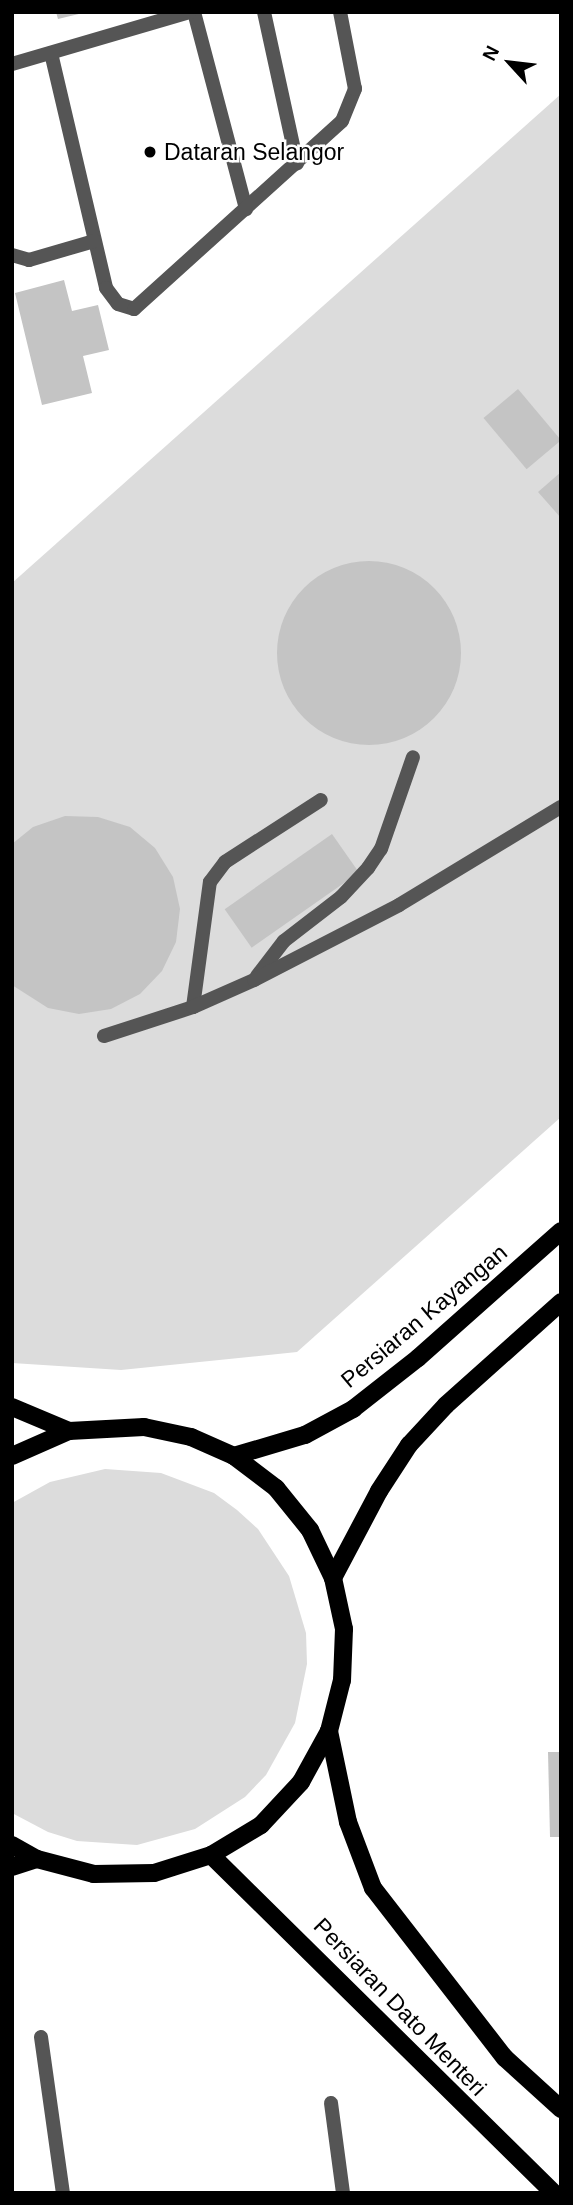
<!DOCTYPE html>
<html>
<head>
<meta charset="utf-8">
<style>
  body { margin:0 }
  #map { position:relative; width:573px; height:2205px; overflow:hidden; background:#fff; font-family:Arial,sans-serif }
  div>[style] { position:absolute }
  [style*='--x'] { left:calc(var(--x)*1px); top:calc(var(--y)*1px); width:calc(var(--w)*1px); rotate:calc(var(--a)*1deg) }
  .green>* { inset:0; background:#dcdcdc }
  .building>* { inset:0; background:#c4c4c4; transform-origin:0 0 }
  .round { border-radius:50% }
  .lane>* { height:14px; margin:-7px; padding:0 7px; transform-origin:7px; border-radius:7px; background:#555 }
  .street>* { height:14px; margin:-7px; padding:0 7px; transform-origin:7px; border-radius:7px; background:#555 }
  .primary>* { height:18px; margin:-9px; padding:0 9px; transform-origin:9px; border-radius:9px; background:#000 }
  .dots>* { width:19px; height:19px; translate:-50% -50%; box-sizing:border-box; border:4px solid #fff; border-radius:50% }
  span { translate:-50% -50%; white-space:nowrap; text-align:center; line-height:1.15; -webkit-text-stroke:5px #fff; paint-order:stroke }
  .poi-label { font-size:23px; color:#000 }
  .left { translate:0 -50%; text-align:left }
  .street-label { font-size:23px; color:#000 }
  .frame { position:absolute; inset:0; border:14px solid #000; pointer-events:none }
  .north { position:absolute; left:475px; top:28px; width:70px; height:70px; -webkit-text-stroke:5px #fff; paint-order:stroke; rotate:297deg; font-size:19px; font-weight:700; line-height:28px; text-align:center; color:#000 }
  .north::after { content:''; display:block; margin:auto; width:24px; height:32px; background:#000; clip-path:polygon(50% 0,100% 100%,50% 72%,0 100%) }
</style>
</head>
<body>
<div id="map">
  <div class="green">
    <div style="clip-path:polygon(561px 94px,561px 1117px,297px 1352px,121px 1370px,12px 1363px,12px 583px)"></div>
    <div style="clip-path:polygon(105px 1469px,161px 1473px,214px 1493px,237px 1510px,258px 1529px,289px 1576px,306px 1633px,307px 1664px,295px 1723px,266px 1775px,245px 1797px,195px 1829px,137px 1845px,77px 1841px,48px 1832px,12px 1813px,12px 1503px,50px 1482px)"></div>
  </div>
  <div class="building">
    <div style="clip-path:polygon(56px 12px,83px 12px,83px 13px,58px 19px)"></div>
    <div style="clip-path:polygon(64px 280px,72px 311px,98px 305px,109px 350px,83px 356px,92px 393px,42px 405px,15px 293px)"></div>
    <div style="left:518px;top:389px;width:67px;height:45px;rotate:50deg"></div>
    <div style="clip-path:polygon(561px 472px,561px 518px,538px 492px)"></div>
    <div class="round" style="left:277px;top:561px;width:184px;height:184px"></div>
    <div style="clip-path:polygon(65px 816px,98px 817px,130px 827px,155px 848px,173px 877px,180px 909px,176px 942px,162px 971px,140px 994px,111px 1009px,79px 1014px,48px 1008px,12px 985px,12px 844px,33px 827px)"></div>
    <div style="left:332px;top:834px;width:47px;height:131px;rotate:55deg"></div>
    <div style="clip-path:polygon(548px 1752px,561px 1752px,561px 1837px,550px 1837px)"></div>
  </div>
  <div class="lane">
    <div style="--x:194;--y:12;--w:204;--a:75.2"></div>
    <div style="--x:264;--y:12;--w:155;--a:77.7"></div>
    <div style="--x:51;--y:53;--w:241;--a:76.8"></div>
    <div style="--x:106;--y:288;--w:20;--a:53"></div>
    <div style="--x:118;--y:304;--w:17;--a:17"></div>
    <div style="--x:134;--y:309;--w:280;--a:-42.1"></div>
    <div style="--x:342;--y:121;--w:35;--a:-68"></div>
    <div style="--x:355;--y:89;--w:78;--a:-101"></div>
    <div style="--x:12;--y:64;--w:185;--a:-16.3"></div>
    <div style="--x:12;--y:255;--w:18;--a:16"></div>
    <div style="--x:29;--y:260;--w:68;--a:-16.3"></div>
    <div style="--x:257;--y:976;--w:44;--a:-52.4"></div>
    <div style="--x:284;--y:941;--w:72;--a:-37.7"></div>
    <div style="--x:341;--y:897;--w:40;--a:-47"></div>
    <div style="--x:368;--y:868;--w:23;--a:-56"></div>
    <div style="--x:381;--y:849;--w:97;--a:-70.8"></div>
    <div style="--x:193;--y:1007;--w:126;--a:-82.3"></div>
    <div style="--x:210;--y:882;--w:25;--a:-53"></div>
    <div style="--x:225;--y:862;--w:114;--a:-32.9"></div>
    <div style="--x:104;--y:1036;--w:94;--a:-18"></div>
    <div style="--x:193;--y:1007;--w:67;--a:-23.9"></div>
    <div style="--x:254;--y:980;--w:163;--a:-27.3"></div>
    <div style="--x:399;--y:905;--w:189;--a:-31.2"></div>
  </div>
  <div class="street">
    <div style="--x:41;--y:2037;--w:158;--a:82"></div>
    <div style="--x:331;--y:2103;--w:91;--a:82.4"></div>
  </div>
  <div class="primary">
    <div style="--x:12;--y:1407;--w:62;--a:22.8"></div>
    <div style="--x:12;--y:1456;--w:62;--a:-23.7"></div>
    <div style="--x:69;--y:1431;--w:75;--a:-3.1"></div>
    <div style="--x:144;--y:1427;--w:48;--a:12"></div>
    <div style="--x:191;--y:1437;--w:47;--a:23.8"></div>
    <div style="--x:234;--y:1456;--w:53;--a:37.3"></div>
    <div style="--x:276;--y:1488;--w:54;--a:51"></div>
    <div style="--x:310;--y:1530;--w:53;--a:64.4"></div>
    <div style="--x:333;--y:1578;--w:52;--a:77.8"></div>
    <div style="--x:344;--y:1629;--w:51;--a:92.2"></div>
    <div style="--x:342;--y:1680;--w:53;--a:104.3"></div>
    <div style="--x:329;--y:1731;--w:58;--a:118.8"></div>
    <div style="--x:301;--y:1782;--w:59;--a:132.9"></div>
    <div style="--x:261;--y:1825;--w:58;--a:149"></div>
    <div style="--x:211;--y:1855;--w:60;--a:162.5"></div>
    <div style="--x:154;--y:1873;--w:60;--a:179"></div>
    <div style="--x:94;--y:1874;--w:59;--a:-165.3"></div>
    <div style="--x:37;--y:1859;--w:29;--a:-151"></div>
    <div style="--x:234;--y:1456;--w:74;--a:-16.5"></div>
    <div style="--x:305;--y:1435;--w:55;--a:-28.4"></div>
    <div style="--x:353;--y:1409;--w:83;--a:-38.1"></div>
    <div style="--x:418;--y:1358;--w:191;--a:-41.6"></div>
    <div style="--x:333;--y:1578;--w:98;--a:-62.1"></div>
    <div style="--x:379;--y:1491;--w:55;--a:-56.9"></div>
    <div style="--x:409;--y:1445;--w:54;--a:-47.2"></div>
    <div style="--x:446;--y:1405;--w:154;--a:-41.8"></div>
    <div style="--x:329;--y:1731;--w:93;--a:78.2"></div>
    <div style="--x:348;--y:1822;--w:71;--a:69.3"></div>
    <div style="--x:373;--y:1888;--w:215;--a:52.2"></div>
    <div style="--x:505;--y:2058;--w:76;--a:42.3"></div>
    <div style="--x:211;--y:1855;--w:482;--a:44.6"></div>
    <div style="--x:12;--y:1867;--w:26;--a:-18"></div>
  </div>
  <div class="dots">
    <div style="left:150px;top:152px;background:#000"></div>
  </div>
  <div class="poi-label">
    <span class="left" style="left:164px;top:152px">Dataran Selangor</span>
  </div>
  <div class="street-label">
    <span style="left:424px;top:1316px;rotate:-40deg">Persiaran Kayangan</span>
    <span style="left:400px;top:2007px;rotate:46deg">Persiaran Dato Menteri</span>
  </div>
  <div class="frame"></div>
  <div class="north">N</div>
</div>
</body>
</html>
